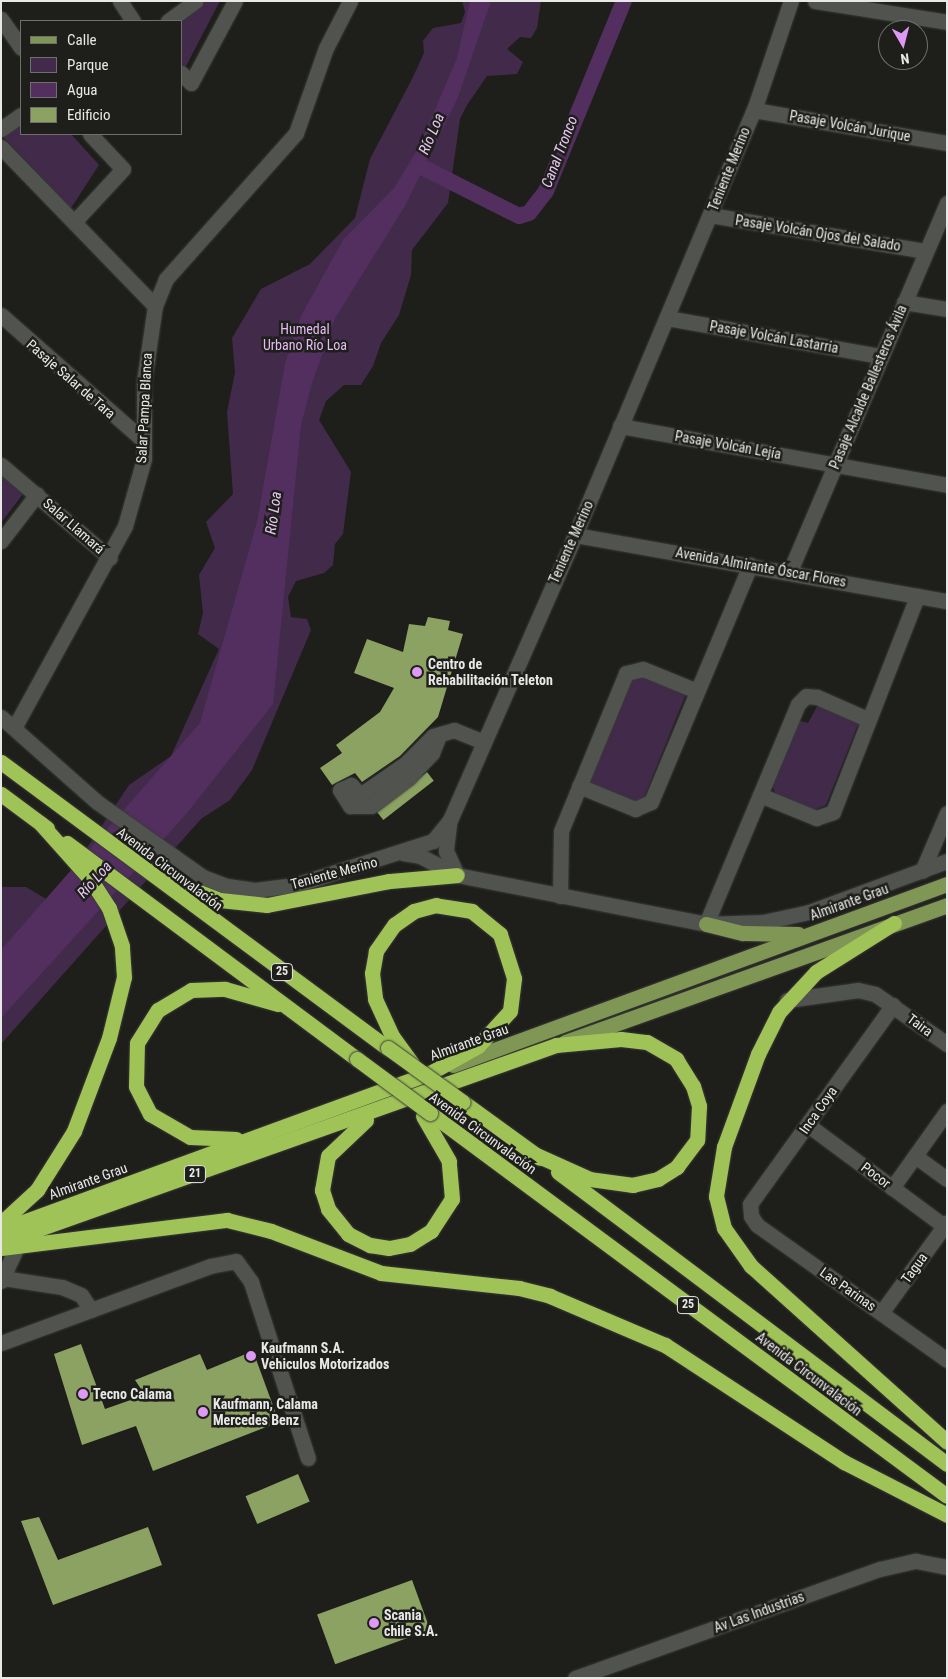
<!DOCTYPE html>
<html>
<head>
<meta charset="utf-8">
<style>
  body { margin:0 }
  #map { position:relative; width:948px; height:1679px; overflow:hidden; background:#1e1f1b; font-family:"Roboto Condensed",sans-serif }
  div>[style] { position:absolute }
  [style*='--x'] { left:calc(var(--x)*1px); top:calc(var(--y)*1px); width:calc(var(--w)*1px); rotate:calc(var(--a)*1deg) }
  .green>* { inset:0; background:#422a4a; transform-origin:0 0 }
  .water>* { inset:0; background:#532f5f }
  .canal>* { height:16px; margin:-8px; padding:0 8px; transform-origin:8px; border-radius:8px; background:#532f5f }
  .building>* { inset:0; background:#8ba263; transform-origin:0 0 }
  .roads { filter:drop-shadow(0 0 1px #393a38) drop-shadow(0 0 1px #393a38) }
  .minor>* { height:15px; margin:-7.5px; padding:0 7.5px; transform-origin:7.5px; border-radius:7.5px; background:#51534e }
  .major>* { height:15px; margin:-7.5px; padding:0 7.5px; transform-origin:7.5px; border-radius:7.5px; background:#809654 }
  .highway>* { height:15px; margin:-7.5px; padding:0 7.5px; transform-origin:7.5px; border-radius:7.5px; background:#a0c358 }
  .bridges { filter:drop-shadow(0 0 1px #393a38) drop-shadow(0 0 1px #393a38) }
  .highway-bridge>* { height:15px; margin:-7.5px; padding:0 7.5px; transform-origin:7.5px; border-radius:7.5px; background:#a0c358 }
  .dots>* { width:14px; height:14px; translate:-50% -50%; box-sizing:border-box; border:2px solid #1e1f1b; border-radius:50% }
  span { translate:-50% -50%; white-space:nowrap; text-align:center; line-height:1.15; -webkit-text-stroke:5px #1e1f1b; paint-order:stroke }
  .shield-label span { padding:1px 4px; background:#1e1f1b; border:1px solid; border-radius:4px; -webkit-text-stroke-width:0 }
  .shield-label { font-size:12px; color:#e8e9e7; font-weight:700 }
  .street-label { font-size:14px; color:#e8e9e7 }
  .park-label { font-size:14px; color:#e8baf6 }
  .poi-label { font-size:14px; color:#e8e9e7; font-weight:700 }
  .left { translate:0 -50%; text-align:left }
  .water-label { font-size:15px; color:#eac8f6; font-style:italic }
  .frame { position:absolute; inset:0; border:2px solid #e8e9e7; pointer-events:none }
  .legend { position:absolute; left:20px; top:20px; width:162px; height:115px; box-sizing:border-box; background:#1e1f1b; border:1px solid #6f706d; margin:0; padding:6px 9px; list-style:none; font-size:15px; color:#e8e9e7 }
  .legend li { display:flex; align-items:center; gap:10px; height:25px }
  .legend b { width:25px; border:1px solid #6f706d }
  .north { position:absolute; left:878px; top:20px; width:50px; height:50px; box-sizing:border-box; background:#1e1f1b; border:1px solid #6f706d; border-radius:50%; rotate:172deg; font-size:14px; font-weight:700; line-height:20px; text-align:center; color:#e8e9e7 }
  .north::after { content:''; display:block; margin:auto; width:18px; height:22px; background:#dd99f3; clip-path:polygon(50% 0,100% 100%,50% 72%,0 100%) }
</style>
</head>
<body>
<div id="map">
  <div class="green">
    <div style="clip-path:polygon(206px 1px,220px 1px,185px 68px,181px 64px,178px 21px)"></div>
    <div style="clip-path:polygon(462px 1px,541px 1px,537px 28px,531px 38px,520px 37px,507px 49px,523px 62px,517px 74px,487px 76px,467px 105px,460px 119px,448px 203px,412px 250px,411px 275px,399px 315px,381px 343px,373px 366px,361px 385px,344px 385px,326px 401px,319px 420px,351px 472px,343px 534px,335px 544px,333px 565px,324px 573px,296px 581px,288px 597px,291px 617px,307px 619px,311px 630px,252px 770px,230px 800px,201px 819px,1px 1044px,1px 887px,26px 887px,48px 900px,15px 935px,40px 918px,129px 785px,171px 756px,219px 649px,198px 634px,203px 613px,199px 575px,215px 548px,206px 522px,233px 494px,227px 412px,235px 372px,232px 338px,261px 289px,310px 264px,355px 218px,370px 159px,412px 79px,424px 53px,423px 41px,433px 28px,461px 23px,465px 12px)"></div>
    <div style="clip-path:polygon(21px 125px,21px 134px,71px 134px,99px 165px,71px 208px,3px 137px)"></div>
    <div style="clip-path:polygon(1px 475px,23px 494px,1px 523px)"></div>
    <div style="left:633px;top:673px;width:57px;height:120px;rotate:22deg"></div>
    <div style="clip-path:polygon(821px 699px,861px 717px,826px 805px,810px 812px,777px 797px,771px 783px,797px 720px,808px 723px)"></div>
  </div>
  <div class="water">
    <div style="clip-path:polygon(470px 1px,491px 1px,458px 97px,405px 206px,335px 318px,312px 383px,301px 425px,273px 704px,187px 813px,1px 1018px,1px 950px,200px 723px,257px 522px,285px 364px,301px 316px,343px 240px,394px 188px,419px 147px,457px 58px)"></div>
  </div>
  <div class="canal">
    <div style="--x:418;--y:165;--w:113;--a:26.8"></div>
    <div style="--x:519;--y:216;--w:10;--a:-17"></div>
    <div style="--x:529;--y:213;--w:28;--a:-52"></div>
    <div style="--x:546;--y:191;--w:205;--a:-67.7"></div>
  </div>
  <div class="building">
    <div style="clip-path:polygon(428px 617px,450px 621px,448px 630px,463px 634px,438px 717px,400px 756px,362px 782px,355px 773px,332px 785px,320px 768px,342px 753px,336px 745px,380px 712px,394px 688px,354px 673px,367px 639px,403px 652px,409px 624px,425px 626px)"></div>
    <div style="left:427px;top:772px;width:11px;height:64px;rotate:52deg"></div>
    <div style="clip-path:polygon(81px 1344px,105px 1409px,145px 1395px,135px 1380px,200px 1354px,207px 1370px,253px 1351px,279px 1422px,153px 1471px,136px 1426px,82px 1445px,54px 1354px)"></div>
    <div style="left:298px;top:1474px;width:30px;height:57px;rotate:67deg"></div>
    <div style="clip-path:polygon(39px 1517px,58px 1560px,148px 1527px,162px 1565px,53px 1605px,21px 1521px)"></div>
    <div style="left:412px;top:1580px;width:53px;height:101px;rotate:70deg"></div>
  </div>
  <div class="roads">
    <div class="minor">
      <div style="--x:120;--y:1;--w:24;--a:57"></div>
      <div style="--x:815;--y:1;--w:134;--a:9"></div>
      <div style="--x:1;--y:19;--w:35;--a:55"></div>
      <div style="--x:168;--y:21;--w:34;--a:-36"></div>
      <div style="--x:181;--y:73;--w:14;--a:45"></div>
      <div style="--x:191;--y:83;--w:93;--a:-61.8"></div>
      <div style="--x:754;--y:110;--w:196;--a:9.7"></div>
      <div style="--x:1;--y:129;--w:24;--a:-35"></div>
      <div style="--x:1;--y:147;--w:221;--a:45.9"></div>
      <div style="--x:710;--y:215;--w:219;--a:9.5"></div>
      <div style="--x:74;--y:222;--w:72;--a:-47.2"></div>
      <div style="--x:123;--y:169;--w:48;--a:-133.3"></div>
      <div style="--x:904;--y:302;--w:44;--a:9.2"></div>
      <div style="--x:1;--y:315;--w:189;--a:41.4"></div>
      <div style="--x:667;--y:318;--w:217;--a:10.1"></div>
      <div style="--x:620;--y:426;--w:332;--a:10.2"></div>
      <div style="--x:1;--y:465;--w:143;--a:40.5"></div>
      <div style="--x:575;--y:535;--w:378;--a:10.1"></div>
      <div style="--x:1;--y:541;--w:59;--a:-52.5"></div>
      <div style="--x:790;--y:571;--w:400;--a:-66.9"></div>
      <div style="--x:1;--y:717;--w:128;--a:41.5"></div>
      <div style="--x:97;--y:802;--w:130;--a:35.3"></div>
      <div style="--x:203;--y:877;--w:26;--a:21"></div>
      <div style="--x:227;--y:886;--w:28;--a:8"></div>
      <div style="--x:255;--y:890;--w:40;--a:-7.1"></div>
      <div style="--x:295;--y:885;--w:145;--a:-17.7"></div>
      <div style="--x:433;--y:841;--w:27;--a:-51"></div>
      <div style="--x:450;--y:820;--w:311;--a:-66.3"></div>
      <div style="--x:575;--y:535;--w:461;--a:-67.2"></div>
      <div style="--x:754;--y:110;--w:115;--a:-71.3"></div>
      <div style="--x:14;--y:728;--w:230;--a:-61.2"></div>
      <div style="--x:125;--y:526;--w:70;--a:-74.2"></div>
      <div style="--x:144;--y:459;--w:78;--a:-90"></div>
      <div style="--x:144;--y:381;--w:76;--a:-81.7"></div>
      <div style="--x:155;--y:306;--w:29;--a:-68"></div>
      <div style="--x:166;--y:279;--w:195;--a:-48.3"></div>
      <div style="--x:296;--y:133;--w:90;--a:-70.6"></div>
      <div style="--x:326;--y:48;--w:53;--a:-62.9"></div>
      <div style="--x:579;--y:786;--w:61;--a:22.3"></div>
      <div style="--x:635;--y:809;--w:17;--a:-24"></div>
      <div style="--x:651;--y:802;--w:257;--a:-67.3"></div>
      <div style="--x:760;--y:795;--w:61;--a:22.3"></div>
      <div style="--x:816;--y:818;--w:18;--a:-19"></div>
      <div style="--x:833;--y:812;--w:232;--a:-68.7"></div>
      <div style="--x:361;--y:796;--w:15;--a:-132"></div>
      <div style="--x:351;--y:785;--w:12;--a:156"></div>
      <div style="--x:340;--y:790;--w:19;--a:58"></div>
      <div style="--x:350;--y:806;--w:21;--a:0"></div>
      <div style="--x:371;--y:806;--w:48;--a:-37.3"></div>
      <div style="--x:409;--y:777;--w:33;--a:-46"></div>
      <div style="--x:432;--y:753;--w:18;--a:-68"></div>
      <div style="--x:353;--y:800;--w:65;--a:-34.9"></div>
      <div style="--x:406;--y:763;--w:38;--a:-45"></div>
      <div style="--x:433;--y:736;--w:22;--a:-16"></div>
      <div style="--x:454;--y:730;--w:32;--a:22"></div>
      <div style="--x:449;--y:825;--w:26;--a:97"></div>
      <div style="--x:446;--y:851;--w:26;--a:65"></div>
      <div style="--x:403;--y:853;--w:17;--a:10"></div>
      <div style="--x:420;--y:856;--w:42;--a:27.2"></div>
      <div style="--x:457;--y:875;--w:254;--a:11.1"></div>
      <div style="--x:706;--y:924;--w:57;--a:-2"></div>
      <div style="--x:763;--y:922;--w:47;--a:-12.3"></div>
      <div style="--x:809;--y:912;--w:147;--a:-20.3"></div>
      <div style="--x:922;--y:871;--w:63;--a:-66.7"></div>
      <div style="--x:560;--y:896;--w:65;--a:-89.1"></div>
      <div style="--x:561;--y:831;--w:171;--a:-67.6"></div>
      <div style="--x:626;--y:673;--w:17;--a:-13"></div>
      <div style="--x:643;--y:669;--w:58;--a:22.2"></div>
      <div style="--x:706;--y:924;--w:238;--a:-67.3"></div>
      <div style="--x:798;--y:704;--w:11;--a:-45"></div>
      <div style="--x:806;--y:696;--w:11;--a:5"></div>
      <div style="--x:817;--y:697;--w:55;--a:23.7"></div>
      <div style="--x:787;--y:1000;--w:72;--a:-8"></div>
      <div style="--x:858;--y:990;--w:17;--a:13"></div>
      <div style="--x:875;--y:994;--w:88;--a:34.8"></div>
      <div style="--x:893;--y:1005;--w:245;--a:125.7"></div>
      <div style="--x:750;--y:1204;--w:12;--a:85"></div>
      <div style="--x:751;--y:1216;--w:11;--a:56"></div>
      <div style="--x:757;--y:1225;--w:233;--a:35.4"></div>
      <div style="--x:808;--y:1125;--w:169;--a:36.6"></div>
      <div style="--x:915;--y:1156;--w:39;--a:36"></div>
      <div style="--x:892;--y:1188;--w:95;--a:-54.5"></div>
      <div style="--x:3;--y:1278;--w:60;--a:8.7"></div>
      <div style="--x:62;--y:1287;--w:21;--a:23"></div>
      <div style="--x:81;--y:1295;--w:18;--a:56"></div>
      <div style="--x:1;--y:1281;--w:38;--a:-65"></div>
      <div style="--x:881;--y:1313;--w:112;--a:-54"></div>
      <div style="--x:1;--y:1343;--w:223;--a:-20.2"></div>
      <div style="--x:210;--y:1266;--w:26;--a:-11"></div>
      <div style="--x:236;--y:1261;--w:26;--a:54"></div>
      <div style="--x:251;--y:1282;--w:185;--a:72.1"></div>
      <div style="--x:575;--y:1678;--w:324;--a:-19.7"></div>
      <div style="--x:880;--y:1569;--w:37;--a:-13"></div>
      <div style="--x:916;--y:1561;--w:32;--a:11"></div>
    </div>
    <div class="major">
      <div style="--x:706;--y:924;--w:38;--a:14"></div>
      <div style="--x:743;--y:933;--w:55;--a:1"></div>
      <div style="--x:565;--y:1042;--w:406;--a:-19.7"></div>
      <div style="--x:453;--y:1065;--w:526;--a:-20.12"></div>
    </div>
    <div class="highway">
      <div style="--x:1;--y:762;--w:481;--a:36.5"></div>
      <div style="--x:1;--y:794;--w:57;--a:36.5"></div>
      <div style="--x:67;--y:843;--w:362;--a:36.7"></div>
      <div style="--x:163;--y:878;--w:61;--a:21.1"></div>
      <div style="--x:220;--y:900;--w:47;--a:6.1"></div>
      <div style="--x:267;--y:905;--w:124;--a:-11.1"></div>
      <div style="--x:389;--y:881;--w:68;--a:-5"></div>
      <div style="--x:894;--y:923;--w:92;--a:147.9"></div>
      <div style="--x:816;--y:972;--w:54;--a:132.8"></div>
      <div style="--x:779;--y:1012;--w:47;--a:116.6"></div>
      <div style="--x:758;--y:1054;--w:99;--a:110.1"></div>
      <div style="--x:724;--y:1147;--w:50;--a:99.3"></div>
      <div style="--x:716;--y:1196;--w:33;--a:76"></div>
      <div style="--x:724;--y:1228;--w:47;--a:54.6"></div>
      <div style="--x:751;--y:1266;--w:263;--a:41.9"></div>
      <div style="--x:463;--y:1102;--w:95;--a:36"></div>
      <div style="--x:430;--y:1113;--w:643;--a:36.53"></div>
      <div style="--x:366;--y:1120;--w:52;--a:136.5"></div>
      <div style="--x:328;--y:1156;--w:35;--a:100"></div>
      <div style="--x:322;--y:1190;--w:20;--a:72"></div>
      <div style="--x:328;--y:1209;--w:32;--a:51"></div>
      <div style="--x:348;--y:1234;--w:25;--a:27"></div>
      <div style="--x:370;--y:1245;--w:19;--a:9"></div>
      <div style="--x:389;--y:1248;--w:21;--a:-11"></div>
      <div style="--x:410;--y:1244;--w:25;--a:-32"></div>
      <div style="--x:431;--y:1231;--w:38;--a:-57"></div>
      <div style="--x:452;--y:1199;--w:38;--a:-95"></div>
      <div style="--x:449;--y:1161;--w:52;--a:-120"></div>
      <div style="--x:236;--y:1139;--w:46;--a:-177.5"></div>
      <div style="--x:190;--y:1137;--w:46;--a:-150.1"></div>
      <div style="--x:150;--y:1114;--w:31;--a:-117"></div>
      <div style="--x:136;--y:1086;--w:43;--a:-88.7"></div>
      <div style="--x:137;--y:1043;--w:39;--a:-58"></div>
      <div style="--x:158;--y:1010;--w:39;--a:-31"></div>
      <div style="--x:191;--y:990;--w:34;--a:-2"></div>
      <div style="--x:225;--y:989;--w:55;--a:15.8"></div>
      <div style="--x:558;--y:1172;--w:486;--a:36.9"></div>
      <div style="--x:1;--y:1223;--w:49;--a:-42.5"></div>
      <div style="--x:37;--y:1190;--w:70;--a:-57.9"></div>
      <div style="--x:74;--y:1131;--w:99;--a:-69.4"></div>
      <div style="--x:109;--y:1038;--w:63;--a:-76.2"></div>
      <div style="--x:124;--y:977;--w:31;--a:-94"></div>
      <div style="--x:122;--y:946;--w:40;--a:-108.9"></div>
      <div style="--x:109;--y:908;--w:33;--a:-123"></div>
      <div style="--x:91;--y:880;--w:76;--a:-131.8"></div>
      <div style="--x:1;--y:1230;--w:455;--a:-20.1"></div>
      <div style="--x:428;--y:1074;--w:57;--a:-29.2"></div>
      <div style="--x:478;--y:1046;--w:47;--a:-47.6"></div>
      <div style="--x:510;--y:1011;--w:33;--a:-83"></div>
      <div style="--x:514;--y:978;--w:46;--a:-107.7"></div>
      <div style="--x:500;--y:934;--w:36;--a:-141"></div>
      <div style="--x:472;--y:911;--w:36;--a:-171"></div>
      <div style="--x:436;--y:905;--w:23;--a:165"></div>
      <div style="--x:414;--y:911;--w:24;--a:145"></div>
      <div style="--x:394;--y:925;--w:32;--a:125"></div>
      <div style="--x:376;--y:951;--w:22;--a:100"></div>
      <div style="--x:372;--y:973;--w:26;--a:83"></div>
      <div style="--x:375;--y:999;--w:41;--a:65.3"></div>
      <div style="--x:392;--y:1036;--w:34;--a:54"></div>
      <div style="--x:5;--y:1241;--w:585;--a:-19.58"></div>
      <div style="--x:556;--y:1045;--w:65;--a:-5.3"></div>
      <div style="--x:621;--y:1039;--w:26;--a:7"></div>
      <div style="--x:647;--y:1042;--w:34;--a:30"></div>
      <div style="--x:676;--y:1059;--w:32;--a:58"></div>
      <div style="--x:693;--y:1086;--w:21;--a:73"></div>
      <div style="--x:699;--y:1106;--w:34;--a:93"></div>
      <div style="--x:697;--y:1140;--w:34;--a:127"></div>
      <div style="--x:677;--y:1167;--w:22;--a:148"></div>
      <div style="--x:658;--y:1179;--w:26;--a:167"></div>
      <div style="--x:633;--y:1185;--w:43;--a:-172.1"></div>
      <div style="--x:590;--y:1179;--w:64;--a:-155.9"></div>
      <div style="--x:1;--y:1248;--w:228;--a:-7.1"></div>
      <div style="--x:227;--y:1220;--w:45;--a:14"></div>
      <div style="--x:271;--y:1231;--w:118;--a:20.9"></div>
      <div style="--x:381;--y:1273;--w:139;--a:6.2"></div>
      <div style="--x:519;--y:1288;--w:32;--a:14"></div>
      <div style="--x:550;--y:1296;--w:125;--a:23.1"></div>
      <div style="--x:665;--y:1345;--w:214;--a:33.2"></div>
      <div style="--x:844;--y:1462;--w:116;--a:27.2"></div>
    </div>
  </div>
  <div class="bridges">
    <div class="highway-bridge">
      <div style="--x:388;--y:1048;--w:92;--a:35.8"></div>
      <div style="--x:357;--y:1059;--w:91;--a:36.5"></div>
    </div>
  </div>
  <div class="dots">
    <div style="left:417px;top:672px;background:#dd99f3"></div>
    <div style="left:251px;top:1356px;background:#dd99f3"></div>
    <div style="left:83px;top:1394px;background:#dd99f3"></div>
    <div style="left:203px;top:1412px;background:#dd99f3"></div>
    <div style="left:374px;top:1623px;background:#dd99f3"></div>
  </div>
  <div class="shield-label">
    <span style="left:282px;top:972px">25</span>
    <span style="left:195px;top:1174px">21</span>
    <span style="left:688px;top:1305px">25</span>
  </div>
  <div class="street-label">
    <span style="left:850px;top:126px;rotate:10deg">Pasaje Volcán Jurique</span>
    <span style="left:729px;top:169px;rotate:-68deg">Teniente Merino</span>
    <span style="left:818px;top:233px;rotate:9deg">Pasaje Volcán Ojos del Salado</span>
    <span style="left:774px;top:337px;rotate:10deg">Pasaje Volcán Lastarria</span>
    <span style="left:71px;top:379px;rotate:41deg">Pasaje Salar de Tara</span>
    <span style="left:868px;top:387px;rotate:-67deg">Pasaje Alcalde Ballesteros Ávila</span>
    <span style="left:144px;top:408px;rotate:-87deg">Salar Pampa Blanca</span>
    <span style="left:728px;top:445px;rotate:10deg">Pasaje Volcán Lejía</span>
    <span style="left:74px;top:526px;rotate:41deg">Salar Llamará</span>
    <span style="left:571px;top:542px;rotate:-66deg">Teniente Merino</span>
    <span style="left:761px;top:567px;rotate:10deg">Avenida Almirante Óscar Flores</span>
    <span style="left:170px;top:869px;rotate:37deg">Avenida Circunvalación</span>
    <span style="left:334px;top:873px;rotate:-15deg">Teniente Merino</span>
    <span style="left:849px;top:902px;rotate:-20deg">Almirante Grau</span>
    <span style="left:920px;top:1025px;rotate:36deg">Taira</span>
    <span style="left:469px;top:1042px;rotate:-20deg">Almirante Grau</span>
    <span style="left:818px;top:1110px;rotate:-55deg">Inca Coya</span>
    <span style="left:483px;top:1133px;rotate:36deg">Avenida Circunvalación</span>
    <span style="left:876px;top:1175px;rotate:37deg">Pocor</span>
    <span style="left:88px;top:1181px;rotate:-20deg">Almirante Grau</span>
    <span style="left:914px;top:1268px;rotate:-54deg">Tagua</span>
    <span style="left:848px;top:1289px;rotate:35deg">Las Parinas</span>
    <span style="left:809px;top:1374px;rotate:37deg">Avenida Circunvalación</span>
    <span style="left:759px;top:1612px;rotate:-20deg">Av Las Industrias</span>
  </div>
  <div class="park-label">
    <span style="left:305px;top:337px">Humedal<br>Urbano Río Loa</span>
  </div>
  <div class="poi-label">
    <span class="left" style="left:428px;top:672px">Centro de<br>Rehabilitación Teleton</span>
    <span class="left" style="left:261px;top:1356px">Kaufmann S.A.<br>Vehiculos Motorizados</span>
    <span class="left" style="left:93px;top:1394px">Tecno Calama</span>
    <span class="left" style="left:213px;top:1412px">Kaufmann, Calama<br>Mercedes Benz</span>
    <span class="left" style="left:384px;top:1623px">Scania<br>chile S.A.</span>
  </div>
  <div class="water-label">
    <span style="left:432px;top:134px;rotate:-67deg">Río Loa</span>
    <span style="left:560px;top:152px;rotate:-69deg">Canal Tronco</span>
    <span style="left:274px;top:513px;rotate:-82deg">Río Loa</span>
    <span style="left:95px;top:880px;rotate:-48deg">Río Loa</span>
  </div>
  <div class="frame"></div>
  <ul class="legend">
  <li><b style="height:6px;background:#809654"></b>Calle</li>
  <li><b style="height:14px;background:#422a4a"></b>Parque</li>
  <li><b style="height:14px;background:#532f5f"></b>Agua</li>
  <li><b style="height:14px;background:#8ba263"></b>Edificio</li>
  </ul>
  <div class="north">N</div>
</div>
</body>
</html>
